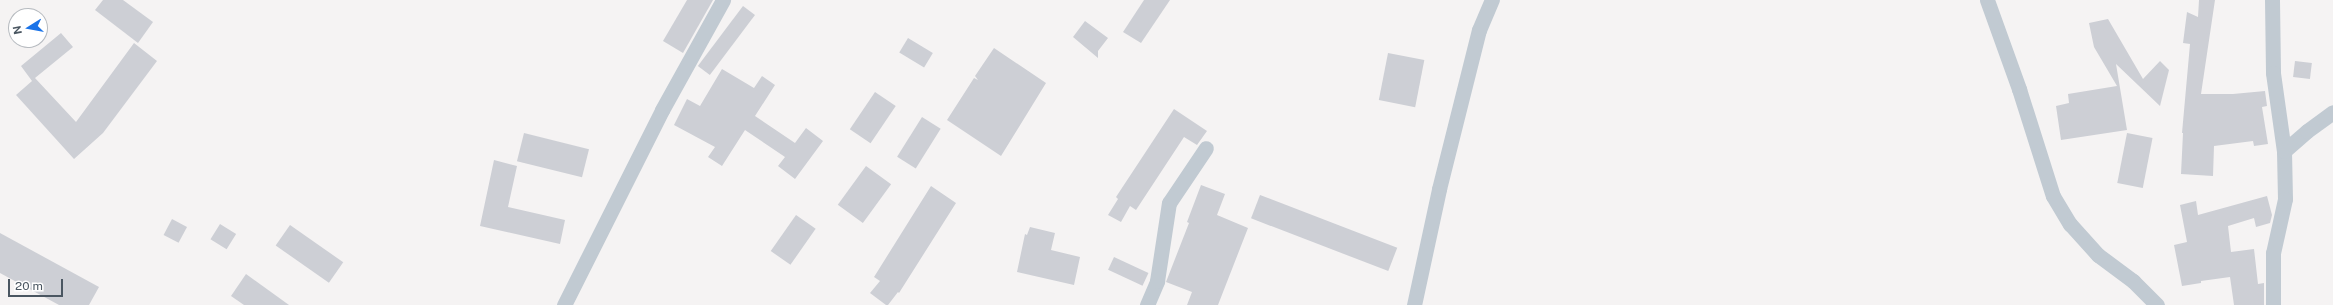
<!DOCTYPE html>
<html>
<head>
<meta charset="utf-8">
<style>
  body { margin:0 }
  #map { position:relative; width:2333px; height:305px; overflow:hidden; background:#f5f3f3; font-family:"Public Sans",sans-serif }
  div>[style] { position:absolute }
  [style*='--x'] { left:calc(var(--x)*1px); top:calc(var(--y)*1px); width:calc(var(--w)*1px); rotate:calc(var(--a)*1deg) }
  .building>* { inset:0; background:#cdcfd5; transform-origin:0 0 }
  .street>* { height:15px; margin:-7.5px; padding:0 7.5px; transform-origin:7.5px; border-radius:7.5px; background:#c1cad2 }
  span { translate:-50% -50%; white-space:nowrap; text-align:center; line-height:1.15; -webkit-text-stroke:3px #fff; paint-order:stroke }
  .north { position:absolute; left:8px; top:8px; width:40px; height:40px; box-sizing:border-box; background:#fff; border:1px solid #b7bbc0; border-radius:50%; rotate:259deg; font-size:11px; font-weight:700; line-height:16px; text-align:center; color:#4a5661 }
  .north::after { content:''; display:block; margin:auto; width:14px; height:18px; background:#1a73e8; clip-path:polygon(50% 0,100% 100%,50% 72%,0 100%) }
  .scale { position:absolute; left:8px; top:279px; width:55px; height:18px; box-sizing:border-box; border:2px solid #4a5661; border-top:0; padding-left:5px; font-size:12px; line-height:14px; white-space:nowrap; color:#4a5661; -webkit-text-stroke:3px #fff; paint-order:stroke }
</style>
</head>
<body>
<div id="map">
  <div class="building">
    <div style="clip-path:polygon(103px 0,123px 0,153px 22px,138px 43px,95px 10px)"></div>
    <div style="clip-path:polygon(687px 0,713px 0,683px 53px,663px 41px)"></div>
    <div style="clip-path:polygon(1144px 0,1170px 0,1141px 43px,1123px 32px)"></div>
    <div style="clip-path:polygon(2199px 0,2215px 0,2201px 94px,2233px 94px,2265px 91px,2267px 106px,2262px 107px,2268px 144px,2254px 146px,2253px 141px,2214px 146px,2213px 176px,2181px 174px,2183px 133px,2182px 133px,2190px 44px,2183px 43px,2187px 12px,2198px 17px)"></div>
    <div style="left:743px;top:6px;width:15px;height:75px;rotate:37deg"></div>
    <div style="clip-path:polygon(2108px 19px,2143px 79px,2160px 61px,2169px 70px,2160px 106px,2116px 64px,2127px 130px,2061px 140px,2056px 106px,2069px 103px,2068px 94px,2117px 86px,2094px 47px,2089px 23px)"></div>
    <div style="clip-path:polygon(1085px 21px,1108px 38px,1098px 51px,1098px 58px,1073px 37px)"></div>
    <div style="clip-path:polygon(61px 33px,73px 47px,35px 78px,76px 122px,134px 43px,157px 61px,103px 133px,74px 159px,16px 95px,32px 81px,21px 66px)"></div>
    <div style="left:908px;top:38px;width:29px;height:17px;rotate:31deg"></div>
    <div style="clip-path:polygon(994px 48px,1046px 83px,1001px 156px,947px 120px,974px 78px,978px 80px,975px 76px)"></div>
    <div style="left:1388px;top:53px;width:37px;height:48px;rotate:11deg"></div>
    <div style="left:2295px;top:61px;width:17px;height:16px;rotate:7deg"></div>
    <div style="clip-path:polygon(722px 69px,754px 88px,762px 76px,775px 85px,755px 116px,795px 143px,806px 128px,823px 141px,795px 179px,778px 166px,785px 157px,745px 130px,722px 166px,708px 157px,715px 147px,674px 125px,687px 99px,700px 106px)"></div>
    <div style="left:875px;top:92px;width:25px;height:45px;rotate:34deg"></div>
    <div style="clip-path:polygon(1174px 109px,1207px 131px,1197px 145px,1184px 137px,1136px 210px,1130px 206px,1121px 222px,1108px 215px,1118px 199px,1116px 197px)"></div>
    <div style="left:922px;top:117px;width:22px;height:47px;rotate:32deg"></div>
    <div style="left:524px;top:133px;width:67px;height:29px;rotate:14deg"></div>
    <div style="left:2127px;top:133px;width:26px;height:51px;rotate:11deg"></div>
    <div style="clip-path:polygon(494px 160px,517px 166px,508px 207px,565px 220px,560px 244px,480px 226px)"></div>
    <div style="left:866px;top:166px;width:31px;height:48px;rotate:36deg"></div>
    <div style="clip-path:polygon(1201px 185px,1225px 194px,1217px 215px,1248px 228px,1218px 305px,1187px 305px,1192px 292px,1166px 282px,1189px 223px,1187px 222px)"></div>
    <div style="clip-path:polygon(931px 186px,956px 203px,899px 293px,898px 292px,888px 305px,886px 305px,870px 293px,880px 281px,874px 277px)"></div>
    <div style="left:1260px;top:195px;width:147px;height:25px;rotate:21deg"></div>
    <div style="clip-path:polygon(2267px 196px,2272px 215px,2270px 223px,2256px 227px,2254px 218px,2228px 226px,2231px 252px,2254px 249px,2258px 284px,2264px 283px,2264px 305px,2234px 305px,2230px 277px,2201px 281px,2201px 283px,2182px 286px,2174px 245px,2187px 242px,2180px 205px,2196px 201px,2198px 215px)"></div>
    <div style="left:796px;top:215px;width:24px;height:44px;rotate:35deg"></div>
    <div style="left:172px;top:219px;width:17px;height:18px;rotate:28deg"></div>
    <div style="left:220px;top:224px;width:19px;height:18px;rotate:32deg"></div>
    <div style="left:290px;top:225px;width:65px;height:25px;rotate:35deg"></div>
    <div style="clip-path:polygon(1030px 227px,1055px 233px,1051px 250px,1080px 257px,1074px 285px,1017px 272px,1025px 234px,1027px 235px)"></div>
    <div style="clip-path:polygon(0 233px,99px 287px,89px 305px,59px 305px,0 273px)"></div>
    <div style="left:1114px;top:257px;width:38px;height:14px;rotate:25deg"></div>
    <div style="clip-path:polygon(246px 274px,289px 305px,244px 305px,231px 296px)"></div>
  </div>
  <div class="street">
    <div style="--x:1987;--y:0;--w:95;--a:70.2"></div>
    <div style="--x:2019;--y:89;--w:112;--a:72.4"></div>
    <div style="--x:2053;--y:196;--w:33;--a:59"></div>
    <div style="--x:2070;--y:224;--w:42;--a:47.9"></div>
    <div style="--x:2098;--y:255;--w:44;--a:36.6"></div>
    <div style="--x:2133;--y:281;--w:34;--a:45"></div>
    <div style="--x:2272;--y:0;--w:73;--a:89.2"></div>
    <div style="--x:2273;--y:73;--w:79;--a:82"></div>
    <div style="--x:2284;--y:151;--w:48;--a:88.8"></div>
    <div style="--x:2285;--y:199;--w:55;--a:102.5"></div>
    <div style="--x:2273;--y:253;--w:52;--a:90"></div>
    <div style="--x:2284;--y:151;--w:30;--a:-41"></div>
    <div style="--x:2307;--y:131;--w:32;--a:-36"></div>
    <div style="--x:564;--y:305;--w:218;--a:-63.3"></div>
    <div style="--x:662;--y:110;--w:126;--a:-61"></div>
    <div style="--x:1147;--y:305;--w:26;--a:-67"></div>
    <div style="--x:1157;--y:281;--w:79;--a:-81.3"></div>
    <div style="--x:1169;--y:203;--w:66;--a:-56.1"></div>
    <div style="--x:1414;--y:305;--w:119;--a:-77.8"></div>
    <div style="--x:1439;--y:189;--w:164;--a:-75.9"></div>
    <div style="--x:1479;--y:30;--w:33;--a:-67"></div>
  </div>
  <div class="north">N</div>
  <div class="scale">20 m</div>
</div>
</body>
</html>
